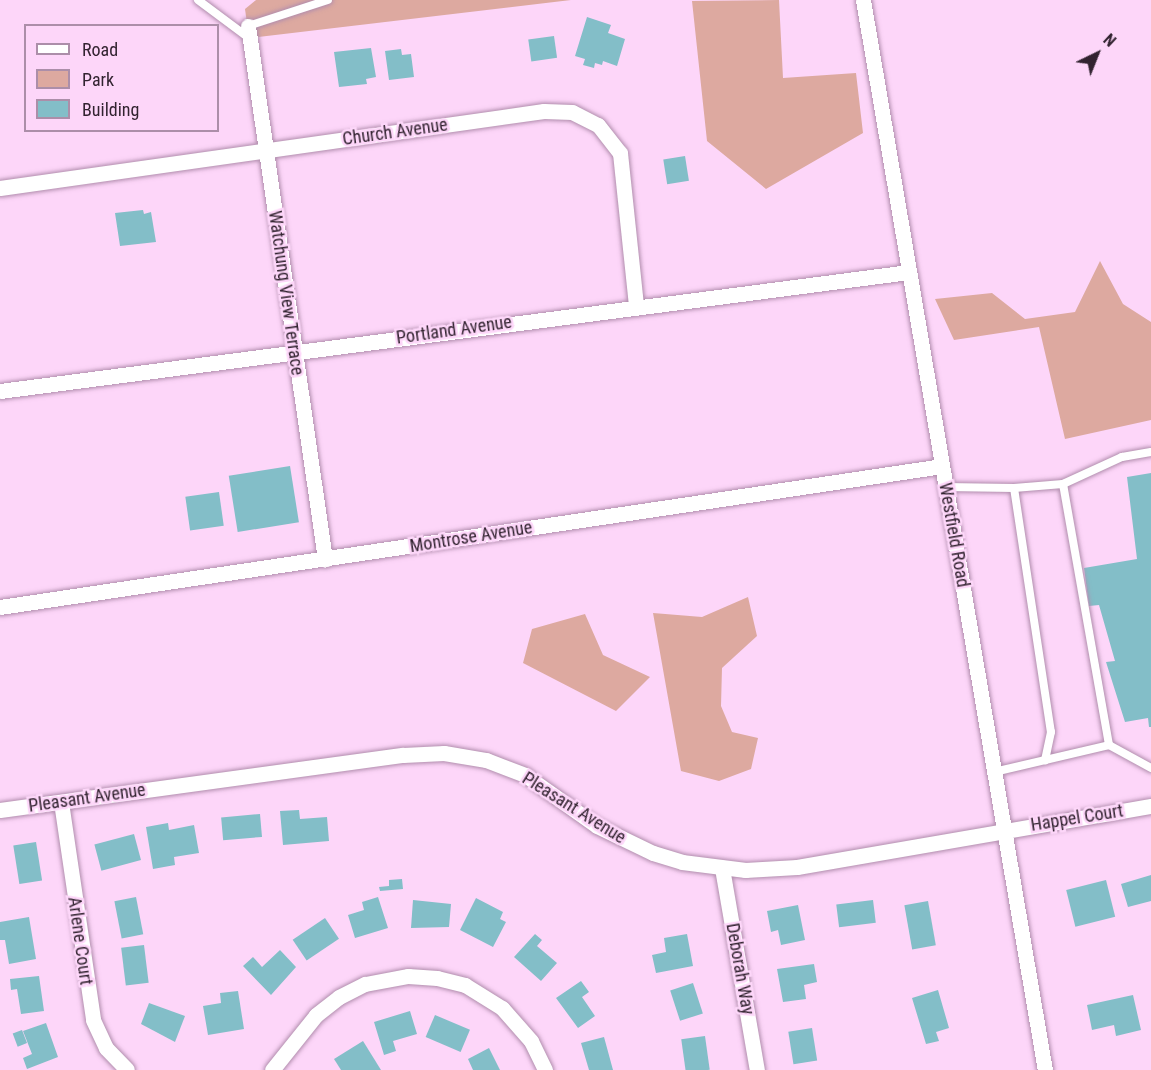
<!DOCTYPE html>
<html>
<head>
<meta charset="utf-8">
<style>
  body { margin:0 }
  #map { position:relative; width:1151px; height:1070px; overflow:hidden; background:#fdd6f9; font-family:"Roboto Condensed",sans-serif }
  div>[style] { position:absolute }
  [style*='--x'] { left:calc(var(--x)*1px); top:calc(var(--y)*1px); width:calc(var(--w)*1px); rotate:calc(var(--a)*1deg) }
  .green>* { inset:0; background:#dda9a0 }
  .building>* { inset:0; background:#83bec8; transform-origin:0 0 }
  .roads { filter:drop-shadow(0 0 2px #b18dad) drop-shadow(0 0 2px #b18dad) }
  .service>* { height:8px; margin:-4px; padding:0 4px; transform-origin:4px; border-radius:4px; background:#fff }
  .minor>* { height:15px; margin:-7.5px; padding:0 7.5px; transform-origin:7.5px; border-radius:7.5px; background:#fff }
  span { translate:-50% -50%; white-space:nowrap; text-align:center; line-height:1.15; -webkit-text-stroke:5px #fdd6f9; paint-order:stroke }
  .street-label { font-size:18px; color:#322330 }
  .legend { position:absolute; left:24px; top:24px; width:195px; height:108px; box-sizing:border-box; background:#fdd6f9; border:2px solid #ac8ea9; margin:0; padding:8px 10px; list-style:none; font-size:18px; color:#322330 }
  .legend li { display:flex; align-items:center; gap:12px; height:30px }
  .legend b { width:30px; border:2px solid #ac8ea9 }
  .north { position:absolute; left:1067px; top:24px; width:60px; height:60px; -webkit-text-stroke:4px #fdd6f9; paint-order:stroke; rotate:43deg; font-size:16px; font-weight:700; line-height:24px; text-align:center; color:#322330 }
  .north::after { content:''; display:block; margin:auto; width:21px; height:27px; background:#322330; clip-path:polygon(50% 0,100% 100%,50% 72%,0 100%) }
</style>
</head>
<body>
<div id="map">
  <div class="green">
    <div style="clip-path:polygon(256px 0,571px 0,249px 38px,245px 9px)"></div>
    <div style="clip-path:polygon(779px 0,783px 78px,856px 73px,863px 133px,766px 189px,707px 141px,692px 1px)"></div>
    <div style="clip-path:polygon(1100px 261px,1123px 304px,1151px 322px,1151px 420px,1065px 439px,1039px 327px,954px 340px,935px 299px,992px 293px,1025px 319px,1075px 312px)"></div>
    <div style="clip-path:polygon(748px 597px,757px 636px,722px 668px,721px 706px,732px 732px,758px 738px,751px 769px,719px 781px,681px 771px,653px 613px,702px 617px)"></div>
    <div style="clip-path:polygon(585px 614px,603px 655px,650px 677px,616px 711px,523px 663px,532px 629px)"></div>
  </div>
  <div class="building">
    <div style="clip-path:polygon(587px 17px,611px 25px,608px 33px,625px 39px,617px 66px,603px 61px,602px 65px,595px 63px,594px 68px,583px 65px,585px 59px,575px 56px)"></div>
    <div style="left:554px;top:36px;width:22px;height:26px;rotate:82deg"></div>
    <div style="clip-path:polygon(371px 48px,376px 77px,366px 79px,367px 84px,339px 87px,334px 52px)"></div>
    <div style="clip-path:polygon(401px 49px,402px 55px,411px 54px,414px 77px,389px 80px,385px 51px)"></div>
    <div style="left:685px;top:156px;width:25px;height:22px;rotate:81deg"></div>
    <div style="clip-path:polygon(143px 210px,144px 214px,151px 212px,156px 242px,120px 246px,115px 213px)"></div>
    <div style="left:290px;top:466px;width:57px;height:62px;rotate:81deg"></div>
    <div style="clip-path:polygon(1151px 473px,1151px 727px,1149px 727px,1148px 718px,1125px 722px,1106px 662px,1115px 661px,1099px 605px,1089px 606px,1084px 568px,1137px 559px,1127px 477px)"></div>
    <div style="left:219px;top:492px;width:34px;height:34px;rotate:82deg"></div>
    <div style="clip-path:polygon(299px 810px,300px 819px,327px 817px,329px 841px,283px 845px,280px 811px)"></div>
    <div style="left:260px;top:814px;width:23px;height:39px;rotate:85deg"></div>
    <div style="clip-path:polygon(168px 823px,169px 830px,194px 825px,199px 853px,174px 857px,175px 865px,153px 869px,146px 827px)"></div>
    <div style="left:134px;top:834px;width:27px;height:41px;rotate:75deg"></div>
    <div style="left:36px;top:842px;width:39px;height:23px;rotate:81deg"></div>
    <div style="clip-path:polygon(1151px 875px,1151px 901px,1128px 907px,1121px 884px)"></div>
    <div style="clip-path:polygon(402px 879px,403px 889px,380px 891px,379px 887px,389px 886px,389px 880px)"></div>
    <div style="left:1106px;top:880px;width:38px;height:41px;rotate:76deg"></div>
    <div style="left:136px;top:897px;width:38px;height:22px;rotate:79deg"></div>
    <div style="clip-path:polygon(378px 897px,388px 928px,355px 938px,348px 915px,364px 910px,362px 902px)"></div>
    <div style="clip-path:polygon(476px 898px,503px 912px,500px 919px,506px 922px,493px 947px,460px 930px)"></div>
    <div style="clip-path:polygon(413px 900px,451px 904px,449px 927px,411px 928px)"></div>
    <div style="left:873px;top:900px;width:23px;height:37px;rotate:83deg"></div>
    <div style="left:928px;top:901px;width:45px;height:24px;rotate:80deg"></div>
    <div style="clip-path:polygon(798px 905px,805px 940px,781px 945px,778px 930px,771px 932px,767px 911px)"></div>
    <div style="clip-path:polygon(29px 917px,36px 959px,9px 964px,5px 940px,0 940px,0 922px)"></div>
    <div style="left:325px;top:918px;width:25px;height:39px;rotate:56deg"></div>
    <div style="clip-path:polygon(535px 934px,542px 940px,537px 946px,557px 963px,541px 981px,514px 957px)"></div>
    <div style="clip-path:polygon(687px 934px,693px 966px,656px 973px,652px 955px,666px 952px,664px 938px)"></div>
    <div style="left:144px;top:945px;width:38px;height:23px;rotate:83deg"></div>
    <div style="clip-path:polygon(280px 950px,296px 967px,271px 995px,243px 966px,253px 957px,262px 967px)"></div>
    <div style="clip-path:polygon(814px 964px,817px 982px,804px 985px,806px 999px,783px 1002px,777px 969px)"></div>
    <div style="clip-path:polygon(39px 976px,44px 1011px,21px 1014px,17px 989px,11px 990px,10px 979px)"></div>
    <div style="clip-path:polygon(581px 981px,589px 992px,582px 997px,595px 1016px,578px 1028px,556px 998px)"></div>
    <div style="left:693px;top:983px;width:32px;height:24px;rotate:72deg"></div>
    <div style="clip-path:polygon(938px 990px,949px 1028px,936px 1032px,939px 1041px,926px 1044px,912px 998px)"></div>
    <div style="clip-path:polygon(238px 991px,244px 1029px,208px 1035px,203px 1006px,221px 1003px,220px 993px)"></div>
    <div style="clip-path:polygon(1133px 995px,1141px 1030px,1116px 1036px,1114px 1025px,1092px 1030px,1087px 1005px)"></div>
    <div style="clip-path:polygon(149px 1003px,185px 1016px,175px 1042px,141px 1024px)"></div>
    <div style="clip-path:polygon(410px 1011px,417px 1034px,393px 1041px,396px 1051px,384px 1055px,374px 1022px)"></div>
    <div style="left:435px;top:1015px;width:38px;height:24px;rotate:23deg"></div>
    <div style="clip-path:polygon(46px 1023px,58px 1057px,27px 1069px,23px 1058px,32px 1054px,23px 1031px)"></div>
    <div style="left:812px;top:1028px;width:33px;height:24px;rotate:81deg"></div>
    <div style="left:22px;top:1030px;width:14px;height:10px;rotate:69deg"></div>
    <div style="left:705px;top:1036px;width:34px;height:24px;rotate:82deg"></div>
    <div style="clip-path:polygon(604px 1037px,613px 1070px,589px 1070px,581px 1043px)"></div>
    <div style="clip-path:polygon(363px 1041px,381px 1070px,341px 1070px,334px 1059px)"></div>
    <div style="clip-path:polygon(489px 1048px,500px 1070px,473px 1070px,468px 1059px)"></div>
  </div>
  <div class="roads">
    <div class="service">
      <div style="--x:198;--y:0;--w:64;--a:36.7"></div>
      <div style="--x:248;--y:26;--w:84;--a:-18"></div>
      <div style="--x:1063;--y:484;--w:265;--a:80"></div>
      <div style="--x:945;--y:487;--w:69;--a:0.8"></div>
      <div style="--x:1014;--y:488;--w:49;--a:-4.7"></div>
      <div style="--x:1063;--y:484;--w:65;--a:-24.6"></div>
      <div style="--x:1122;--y:457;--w:29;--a:-10"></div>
      <div style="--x:1014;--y:488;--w:247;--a:81.4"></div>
      <div style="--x:1051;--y:732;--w:29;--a:102"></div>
      <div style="--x:994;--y:772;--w:118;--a:-13.2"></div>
      <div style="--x:1109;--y:745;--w:48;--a:28.7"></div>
    </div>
    <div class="minor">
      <div style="--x:863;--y:0;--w:1085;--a:80.35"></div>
      <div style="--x:248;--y:26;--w:539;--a:81.78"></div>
      <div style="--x:0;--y:188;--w:549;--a:-8.06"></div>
      <div style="--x:544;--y:111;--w:28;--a:2"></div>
      <div style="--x:572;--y:112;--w:29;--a:27"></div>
      <div style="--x:598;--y:125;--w:36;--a:52"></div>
      <div style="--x:620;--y:153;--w:154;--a:84"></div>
      <div style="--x:0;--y:391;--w:917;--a:-7.46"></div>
      <div style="--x:0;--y:607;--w:952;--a:-8.51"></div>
      <div style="--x:61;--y:802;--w:220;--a:81.6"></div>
      <div style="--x:93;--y:1020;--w:31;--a:65"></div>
      <div style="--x:106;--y:1048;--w:30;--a:46"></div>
      <div style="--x:0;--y:810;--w:407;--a:-7.8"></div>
      <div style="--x:403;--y:755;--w:41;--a:-2.8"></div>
      <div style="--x:444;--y:753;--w:43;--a:9.5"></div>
      <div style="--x:486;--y:760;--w:42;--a:21"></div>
      <div style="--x:525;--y:775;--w:88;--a:35.3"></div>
      <div style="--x:597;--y:826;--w:62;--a:25.7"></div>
      <div style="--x:653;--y:853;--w:30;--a:17"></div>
      <div style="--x:682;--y:862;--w:64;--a:7.2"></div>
      <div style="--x:745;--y:870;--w:52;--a:-3.3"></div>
      <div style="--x:797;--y:867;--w:359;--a:-9.8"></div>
      <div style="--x:722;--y:868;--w:205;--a:80.2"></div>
      <div style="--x:272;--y:1070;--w:70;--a:-51.3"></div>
      <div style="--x:316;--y:1015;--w:29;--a:-38"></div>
      <div style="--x:339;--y:997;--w:29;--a:-27"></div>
      <div style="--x:365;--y:984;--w:44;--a:-10.5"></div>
      <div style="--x:408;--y:976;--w:29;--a:4"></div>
      <div style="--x:437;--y:978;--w:29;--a:14"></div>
      <div style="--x:465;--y:985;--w:44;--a:31.9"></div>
      <div style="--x:502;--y:1008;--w:44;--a:48.7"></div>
      <div style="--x:531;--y:1041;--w:32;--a:64"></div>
    </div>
  </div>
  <div class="street-label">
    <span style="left:395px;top:132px;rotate:-8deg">Church Avenue</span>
    <span style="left:286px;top:293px;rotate:82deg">Watchung View Terrace</span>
    <span style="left:454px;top:330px;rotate:-8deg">Portland Avenue</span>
    <span style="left:954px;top:535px;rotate:80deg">Westfield Road</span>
    <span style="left:471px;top:537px;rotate:-9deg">Montrose Avenue</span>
    <span style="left:87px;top:798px;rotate:-8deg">Pleasant Avenue</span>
    <span style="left:574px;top:808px;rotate:32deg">Pleasant Avenue</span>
    <span style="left:1077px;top:818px;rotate:-9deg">Happel Court</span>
    <span style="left:80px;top:941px;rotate:82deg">Arlene Court</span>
    <span style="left:740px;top:969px;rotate:80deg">Deborah Way</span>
  </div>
  <ul class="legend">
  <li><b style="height:8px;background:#fff"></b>Road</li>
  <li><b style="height:16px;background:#dda9a0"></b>Park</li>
  <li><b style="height:16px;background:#83bec8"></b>Building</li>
  </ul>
  <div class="north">N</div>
</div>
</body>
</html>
